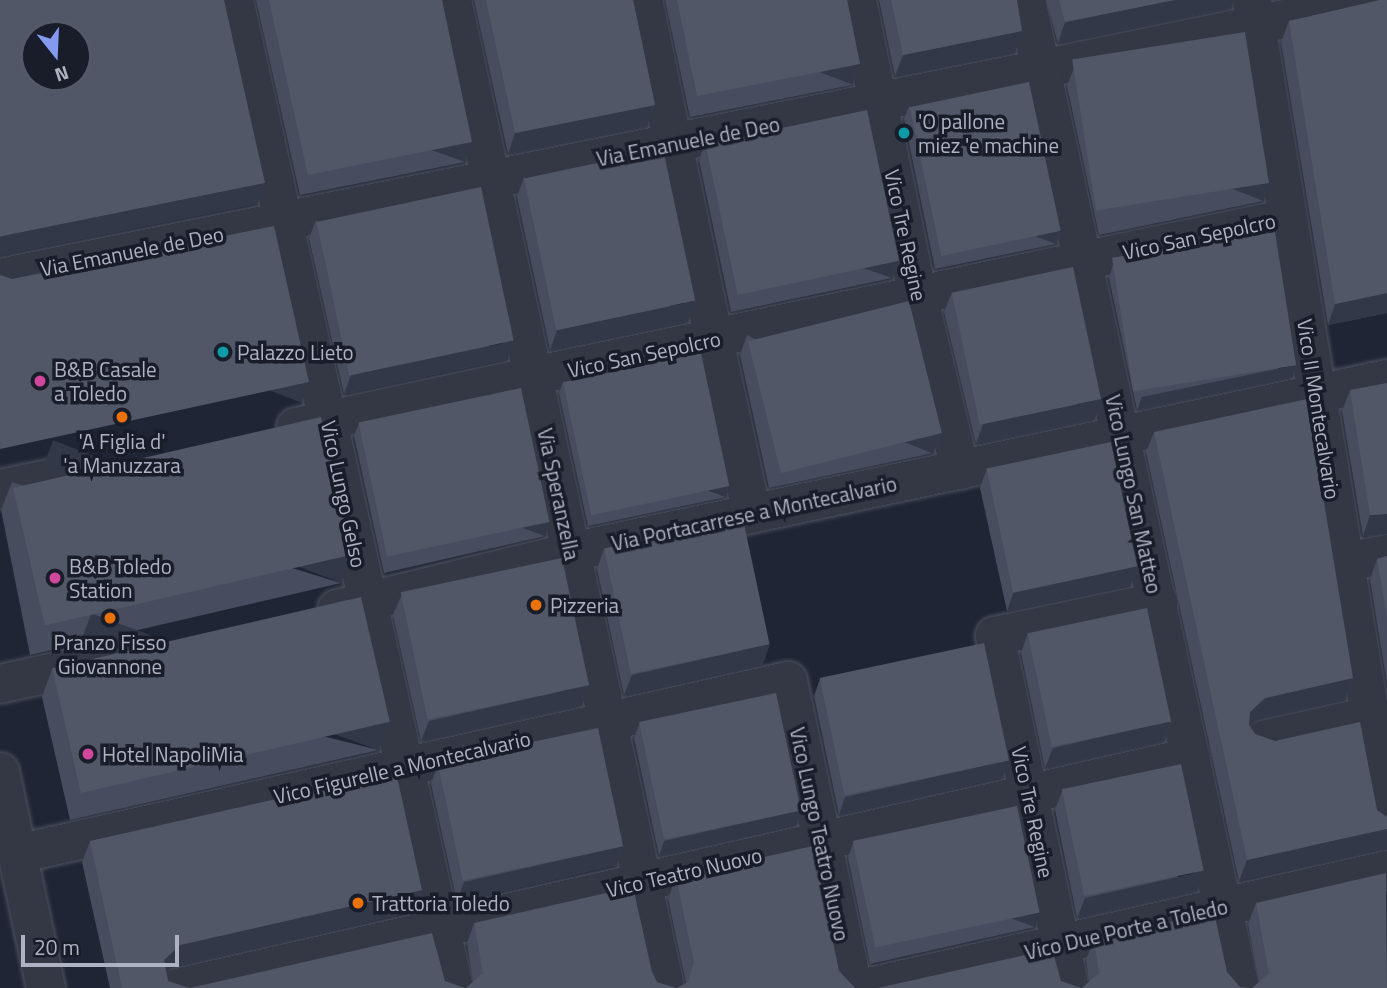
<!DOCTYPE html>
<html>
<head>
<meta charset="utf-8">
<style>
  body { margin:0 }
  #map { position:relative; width:1387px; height:988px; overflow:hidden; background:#202535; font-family:"Titillium Web",sans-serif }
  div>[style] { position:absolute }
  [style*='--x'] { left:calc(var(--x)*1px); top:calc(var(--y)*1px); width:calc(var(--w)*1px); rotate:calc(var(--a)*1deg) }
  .roads { filter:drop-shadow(0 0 2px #4e5260) drop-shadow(0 0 2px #4e5260) }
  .pedestrian>* { height:38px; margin:-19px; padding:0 19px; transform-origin:19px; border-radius:19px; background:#343845 }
  .minor>* { height:38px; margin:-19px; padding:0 19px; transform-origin:19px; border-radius:19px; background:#343845 }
  .wall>* { inset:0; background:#474c5e }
  .shaded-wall>* { inset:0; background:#333849; transform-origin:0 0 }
  .building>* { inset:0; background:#525768; transform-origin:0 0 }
  .dots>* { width:19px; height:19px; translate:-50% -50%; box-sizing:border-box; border:4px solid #191d2a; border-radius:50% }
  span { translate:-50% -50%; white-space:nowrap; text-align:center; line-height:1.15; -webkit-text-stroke:7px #191d2a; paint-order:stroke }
  .poi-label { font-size:21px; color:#aeb2c2 }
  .left { translate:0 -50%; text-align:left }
  .street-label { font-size:21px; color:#aeb2c2 }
  .north { position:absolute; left:21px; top:21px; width:70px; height:70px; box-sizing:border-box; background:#191d2a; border:2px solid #555967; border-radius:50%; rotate:162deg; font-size:19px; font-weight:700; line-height:28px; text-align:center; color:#aeb2c2 }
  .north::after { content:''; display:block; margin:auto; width:24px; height:32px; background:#849af1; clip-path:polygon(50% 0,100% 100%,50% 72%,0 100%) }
  .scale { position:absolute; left:21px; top:935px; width:158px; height:32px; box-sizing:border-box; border:4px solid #aeb2c2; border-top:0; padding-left:9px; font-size:21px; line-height:24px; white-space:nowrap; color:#aeb2c2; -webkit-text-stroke:5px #191d2a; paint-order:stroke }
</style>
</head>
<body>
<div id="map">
  <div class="roads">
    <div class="pedestrian">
      <div style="--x:1041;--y:69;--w:342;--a:-11.6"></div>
      <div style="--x:1038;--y:270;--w:255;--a:-11.7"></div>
      <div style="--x:918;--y:296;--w:179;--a:76.4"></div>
      <div style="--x:714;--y:340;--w:178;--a:77.7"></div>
      <div style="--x:296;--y:427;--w:242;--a:-12.1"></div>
      <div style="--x:0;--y:489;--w:63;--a:-11.8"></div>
      <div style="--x:1345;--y:562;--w:43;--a:-10.8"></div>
      <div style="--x:337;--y:609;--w:241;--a:-13.7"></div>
      <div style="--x:571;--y:552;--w:834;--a:-11.97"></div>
      <div style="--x:995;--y:636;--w:167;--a:-11.8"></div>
      <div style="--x:0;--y:684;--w:102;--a:-12.4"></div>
      <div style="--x:1263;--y:740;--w:110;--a:-12.6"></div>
      <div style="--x:0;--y:772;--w:221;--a:78"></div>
      <div style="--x:17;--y:854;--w:790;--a:-12.65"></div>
      <div style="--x:177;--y:988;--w:477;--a:-12.8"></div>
    </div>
    <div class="minor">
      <div style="--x:234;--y:0;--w:1012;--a:77.45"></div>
      <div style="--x:452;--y:0;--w:1011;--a:77.83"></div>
      <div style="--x:643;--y:0;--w:347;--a:78.2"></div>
      <div style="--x:857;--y:0;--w:302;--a:78.4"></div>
      <div style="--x:1026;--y:0;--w:1011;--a:77.78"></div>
      <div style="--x:1252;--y:0;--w:829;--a:80.63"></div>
      <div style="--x:0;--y:278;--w:1062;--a:-11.35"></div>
      <div style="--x:533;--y:376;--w:516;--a:-11.85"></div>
      <div style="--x:995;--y:636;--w:360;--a:78"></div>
      <div style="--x:788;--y:681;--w:314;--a:78"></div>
      <div style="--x:642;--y:882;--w:563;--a:-12.83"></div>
      <div style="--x:865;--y:988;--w:535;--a:-12.74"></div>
    </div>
  </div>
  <div class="wall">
    <div style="clip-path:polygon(256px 0,442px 0,465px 162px,300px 195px)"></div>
    <div style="clip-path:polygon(474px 0,633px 0,655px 105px,647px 126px,508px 154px)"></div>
    <div style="clip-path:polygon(665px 0,847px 0,860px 64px,852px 85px,690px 117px)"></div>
    <div style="clip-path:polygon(879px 0,1017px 0,1015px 52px,895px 76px)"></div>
    <div style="clip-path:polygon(1046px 0,1234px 0,1231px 8px,1058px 43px)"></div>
    <div style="clip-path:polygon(1387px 0,1387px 313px,1328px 325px,1281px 42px,1289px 21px)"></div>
    <div style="clip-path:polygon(1074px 68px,1263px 201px,1099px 235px,1067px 86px)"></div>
    <div style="clip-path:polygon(909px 106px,1061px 231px,1056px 244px,935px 269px,904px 119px)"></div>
    <div style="clip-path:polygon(705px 143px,898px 261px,892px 278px,731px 312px,699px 160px)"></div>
    <div style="clip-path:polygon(524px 177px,688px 321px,550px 350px,517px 197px)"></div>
    <div style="clip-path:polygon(316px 220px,507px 359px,344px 394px,309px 238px)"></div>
    <div style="clip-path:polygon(1113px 265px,1292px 377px,1137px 410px,1109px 278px)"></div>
    <div style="clip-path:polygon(952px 292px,1094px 419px,976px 444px,944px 312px)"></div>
    <div style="clip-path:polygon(747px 335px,941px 433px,933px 453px,769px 488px,740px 355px)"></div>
    <div style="clip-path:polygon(563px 382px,726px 497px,588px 526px,559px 393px)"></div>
    <div style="clip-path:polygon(1350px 390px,1387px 534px,1363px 536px,1342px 411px)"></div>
    <div style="clip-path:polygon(359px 423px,545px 536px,384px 573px,354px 436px)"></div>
    <div style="clip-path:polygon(1154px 432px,1353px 678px,1345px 699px,1258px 719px,1250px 726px,1255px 734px,1377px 810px,1239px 881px,1146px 452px)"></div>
    <div style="clip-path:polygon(987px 468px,1138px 566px,1130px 585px,1007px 611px,980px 488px)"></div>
    <div style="clip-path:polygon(12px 482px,341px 583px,30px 655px,1px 510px)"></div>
    <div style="clip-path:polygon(604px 549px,763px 664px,624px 695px,597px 569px)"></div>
    <div style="clip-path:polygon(1387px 556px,1387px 684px,1370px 580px,1377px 559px)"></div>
    <div style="clip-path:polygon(401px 596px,582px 705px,421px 741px,393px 615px)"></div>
    <div style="clip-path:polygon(1028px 633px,1171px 721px,1164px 741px,1045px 768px,1021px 653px)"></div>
    <div style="clip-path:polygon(52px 669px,379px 750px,70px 820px,42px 697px)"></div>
    <div style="clip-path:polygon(820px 679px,1003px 777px,839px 815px,814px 696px)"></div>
    <div style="clip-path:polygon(639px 724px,796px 824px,659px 856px,634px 738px)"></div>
    <div style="clip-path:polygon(438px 764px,623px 846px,616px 865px,457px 902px,431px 784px)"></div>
    <div style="clip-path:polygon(1062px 791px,1197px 891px,1077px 918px,1055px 810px)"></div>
    <div style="clip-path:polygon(90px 841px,422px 890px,415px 911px,172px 967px,166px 972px,168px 981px,189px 988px,110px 988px,82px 862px)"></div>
    <div style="clip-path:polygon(853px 843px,1035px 927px,870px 964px,848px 858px)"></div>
    <div style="clip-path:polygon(676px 877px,839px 971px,855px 988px,686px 983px,668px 899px)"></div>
    <div style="clip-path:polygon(1387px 877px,1259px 982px,1248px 924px,1256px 903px)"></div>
    <div style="clip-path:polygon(474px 923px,652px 972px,657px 982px,473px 982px,467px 944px)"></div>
    <div style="clip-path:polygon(1094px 939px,1227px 972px,1240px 987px,1089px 981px,1086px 960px)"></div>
  </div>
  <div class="shaded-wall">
    <div style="clip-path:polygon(1174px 0,1234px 0,1231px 8px,1058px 43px,1065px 22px)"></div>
    <div style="clip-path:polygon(1022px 31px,1015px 52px,895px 76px,903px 55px)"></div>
    <div style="left:860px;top:64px;width:22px;height:166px;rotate:111deg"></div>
    <div style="clip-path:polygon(655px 105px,647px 126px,508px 154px,515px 133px)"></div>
    <div style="left:472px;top:142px;width:21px;height:167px;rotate:109deg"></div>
    <div style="clip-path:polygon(265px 183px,257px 204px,0 256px,0 237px,3px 236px)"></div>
    <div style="left:1270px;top:183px;width:19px;height:167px;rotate:111deg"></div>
    <div style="left:1061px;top:231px;width:14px;height:124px;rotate:111deg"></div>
    <div style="left:898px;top:261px;width:18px;height:165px;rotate:109deg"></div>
    <div style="clip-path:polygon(1387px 293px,1387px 313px,1328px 325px,1335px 304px)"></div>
    <div style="clip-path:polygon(695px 301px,688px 321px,550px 350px,557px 330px)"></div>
    <div style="clip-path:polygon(514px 341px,507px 359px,344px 394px,351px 375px)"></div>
    <div style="clip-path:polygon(1296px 365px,1292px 377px,1137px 410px,1142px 397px)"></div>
    <div style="left:309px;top:382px;width:22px;height:316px;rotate:111deg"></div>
    <div style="clip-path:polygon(1102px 399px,1094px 419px,976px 444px,983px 424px)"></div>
    <div style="left:941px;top:433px;width:22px;height:169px;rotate:112deg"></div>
    <div style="left:730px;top:486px;width:12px;height:141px;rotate:110deg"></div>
    <div style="clip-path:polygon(1387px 514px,1387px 534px,1363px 536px,1370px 515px)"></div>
    <div style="left:550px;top:522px;width:15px;height:165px;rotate:110deg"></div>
    <div style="left:352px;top:555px;width:30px;height:320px;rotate:111deg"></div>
    <div style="clip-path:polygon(1138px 566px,1130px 585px,1007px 611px,1014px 591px)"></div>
    <div style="clip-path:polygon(770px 644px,763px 664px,624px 695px,632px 675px)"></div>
    <div style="clip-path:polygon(1353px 678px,1345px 699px,1258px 719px,1242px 733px,1250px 712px,1265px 698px)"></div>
    <div style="clip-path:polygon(589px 685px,582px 705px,421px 741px,429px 721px)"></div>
    <div style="clip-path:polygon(1171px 721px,1164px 741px,1045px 768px,1053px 748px)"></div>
    <div style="left:389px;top:722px;width:30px;height:317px;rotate:110deg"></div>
    <div style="clip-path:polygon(1009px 760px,1003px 777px,839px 815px,845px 797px)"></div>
    <div style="clip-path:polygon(801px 810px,796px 824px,659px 856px,664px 841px)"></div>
    <div style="clip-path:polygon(1387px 829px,1387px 849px,1239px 881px,1247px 860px)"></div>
    <div style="clip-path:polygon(623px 846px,616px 865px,457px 902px,464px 882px)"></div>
    <div style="clip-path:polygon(1204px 871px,1197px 891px,1077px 918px,1085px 898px)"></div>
    <div style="clip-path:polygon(422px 890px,415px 911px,172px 967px,156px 981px,164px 960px,180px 945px)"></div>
    <div style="left:1040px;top:913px;width:15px;height:168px;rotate:110deg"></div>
  </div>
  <div class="building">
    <div style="clip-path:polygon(evenodd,0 0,224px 0,265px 183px,3px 236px,0 237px,0 0,35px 35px,77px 35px,77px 77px,35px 77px,35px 35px)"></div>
    <div style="clip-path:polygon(269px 0,442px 0,472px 142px,308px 175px)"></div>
    <div style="clip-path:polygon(486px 0,633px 0,655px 105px,515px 133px)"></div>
    <div style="clip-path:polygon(677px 0,847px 0,860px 64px,697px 96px)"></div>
    <div style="clip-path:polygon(891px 0,1017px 0,1022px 31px,903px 55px)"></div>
    <div style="clip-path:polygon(1059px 0,1174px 0,1065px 22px)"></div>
    <div style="clip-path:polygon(1380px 0,1387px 0,1387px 293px,1335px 304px,1289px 21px)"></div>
    <div style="left:1245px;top:32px;width:153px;height:175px;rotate:81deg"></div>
    <div style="left:1029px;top:82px;width:152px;height:122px;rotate:78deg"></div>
    <div style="left:867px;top:110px;width:154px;height:165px;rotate:78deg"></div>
    <div style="left:663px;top:149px;width:155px;height:142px;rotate:78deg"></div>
    <div style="left:481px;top:187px;width:157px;height:168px;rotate:78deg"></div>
    <div style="clip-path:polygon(274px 226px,309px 382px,0 449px,0 275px,12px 279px)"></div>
    <div style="left:1275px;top:232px;width:135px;height:165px;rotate:81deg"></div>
    <div style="left:1073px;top:267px;width:135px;height:124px;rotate:78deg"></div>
    <div style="left:909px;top:301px;width:136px;height:166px;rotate:76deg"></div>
    <div style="left:701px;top:353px;width:136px;height:141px;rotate:78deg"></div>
    <div style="clip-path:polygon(1387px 383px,1387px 514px,1370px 515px,1350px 390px)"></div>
    <div style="left:521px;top:388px;width:137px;height:166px;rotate:78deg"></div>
    <div style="clip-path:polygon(1307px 399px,1353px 678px,1265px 698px,1250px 712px,1249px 725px,1255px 734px,1275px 741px,1360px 722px,1377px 810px,1387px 817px,1387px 829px,1247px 860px,1154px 432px)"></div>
    <div style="left:321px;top:417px;width:141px;height:316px;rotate:77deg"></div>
    <div style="left:1111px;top:442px;width:127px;height:127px;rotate:78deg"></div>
    <div style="left:743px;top:519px;width:128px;height:142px;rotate:78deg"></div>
    <div style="clip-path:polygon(1387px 556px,1387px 617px,1377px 559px)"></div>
    <div style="left:562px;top:558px;width:130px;height:165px;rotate:78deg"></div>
    <div style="left:361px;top:597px;width:128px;height:317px;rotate:77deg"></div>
    <div style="left:1147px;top:608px;width:116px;height:122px;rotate:78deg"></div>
    <div style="left:984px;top:643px;width:120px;height:168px;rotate:78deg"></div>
    <div style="left:776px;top:693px;width:120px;height:140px;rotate:78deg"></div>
    <div style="left:598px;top:728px;width:121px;height:164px;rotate:78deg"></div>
    <div style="left:1181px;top:764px;width:109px;height:122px;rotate:78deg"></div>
    <div style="clip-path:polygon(396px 772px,422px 890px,180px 945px,164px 960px,168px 981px,189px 988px,122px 988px,90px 841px)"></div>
    <div style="left:1017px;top:806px;width:109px;height:168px;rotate:78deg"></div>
    <div style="clip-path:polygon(813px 846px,839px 971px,855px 988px,872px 988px,677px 988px,688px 982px,694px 963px,676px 877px)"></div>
    <div style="clip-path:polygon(1386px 873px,1387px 988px,1252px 988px,1269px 973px,1256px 903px)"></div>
    <div style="clip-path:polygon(633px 887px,652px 972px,657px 982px,676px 988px,466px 988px,483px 973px,474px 923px)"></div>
    <div style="clip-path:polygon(1214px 912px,1227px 972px,1240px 987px,1249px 988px,1082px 988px,1099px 973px,1094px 939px)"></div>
    <div style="clip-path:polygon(432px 933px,445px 981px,465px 988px,190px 988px)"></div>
    <div style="clip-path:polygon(1052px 949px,1061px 981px,1081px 988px,878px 988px)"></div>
  </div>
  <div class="dots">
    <div style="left:904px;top:133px;background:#0f9aa8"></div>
    <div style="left:223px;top:352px;background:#0f9aa8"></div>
    <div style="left:40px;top:381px;background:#d1479c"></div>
    <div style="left:122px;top:417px;background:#e8710a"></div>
    <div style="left:55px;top:578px;background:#d1479c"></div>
    <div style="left:536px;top:605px;background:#e8710a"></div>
    <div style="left:110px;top:618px;background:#e8710a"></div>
    <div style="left:88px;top:754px;background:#d1479c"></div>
    <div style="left:358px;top:903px;background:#e8710a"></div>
  </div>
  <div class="poi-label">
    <span class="left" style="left:918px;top:133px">'O pallone<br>miez 'e machine</span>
    <span class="left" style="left:237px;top:352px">Palazzo Lieto</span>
    <span class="left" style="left:54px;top:381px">B&amp;B Casale<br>a Toledo</span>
    <span style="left:122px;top:453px">'A Figlia d'<br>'a Manuzzara</span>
    <span class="left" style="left:69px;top:578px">B&amp;B Toledo<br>Station</span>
    <span class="left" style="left:550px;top:605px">Pizzeria</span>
    <span style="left:110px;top:654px">Pranzo Fisso<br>Giovannone</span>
    <span class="left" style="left:102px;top:754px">Hotel NapoliMia</span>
    <span class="left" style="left:372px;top:903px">Trattoria Toledo</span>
  </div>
  <div class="street-label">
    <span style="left:688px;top:141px;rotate:-11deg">Via Emanuele de Deo</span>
    <span style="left:906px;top:235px;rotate:78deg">Vico Tre Regine</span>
    <span style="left:1199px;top:236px;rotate:-12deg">Vico San Sepolcro</span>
    <span style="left:132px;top:251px;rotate:-11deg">Via Emanuele de Deo</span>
    <span style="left:644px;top:354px;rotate:-12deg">Vico San Sepolcro</span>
    <span style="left:1319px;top:409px;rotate:81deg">Vico II Montecalvario</span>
    <span style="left:344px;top:494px;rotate:78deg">Vico Lungo Gelso</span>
    <span style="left:559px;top:494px;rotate:78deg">Via Speranzella</span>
    <span style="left:1134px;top:494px;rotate:78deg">Vico Lungo San Matteo</span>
    <span style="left:754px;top:513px;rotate:-12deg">Via Portacarrese a Montecalvario</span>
    <span style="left:402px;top:767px;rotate:-13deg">Vico Figurelle a Montecalvario</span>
    <span style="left:1033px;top:812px;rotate:78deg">Vico Tre Regine</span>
    <span style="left:820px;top:834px;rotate:78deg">Vico Lungo Teatro Nuovo</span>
    <span style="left:684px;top:872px;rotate:-13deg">Vico Teatro Nuovo</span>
    <span style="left:1126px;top:929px;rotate:-13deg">Vico Due Porte a Toledo</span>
  </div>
  <div class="north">N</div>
  <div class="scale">20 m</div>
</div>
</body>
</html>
